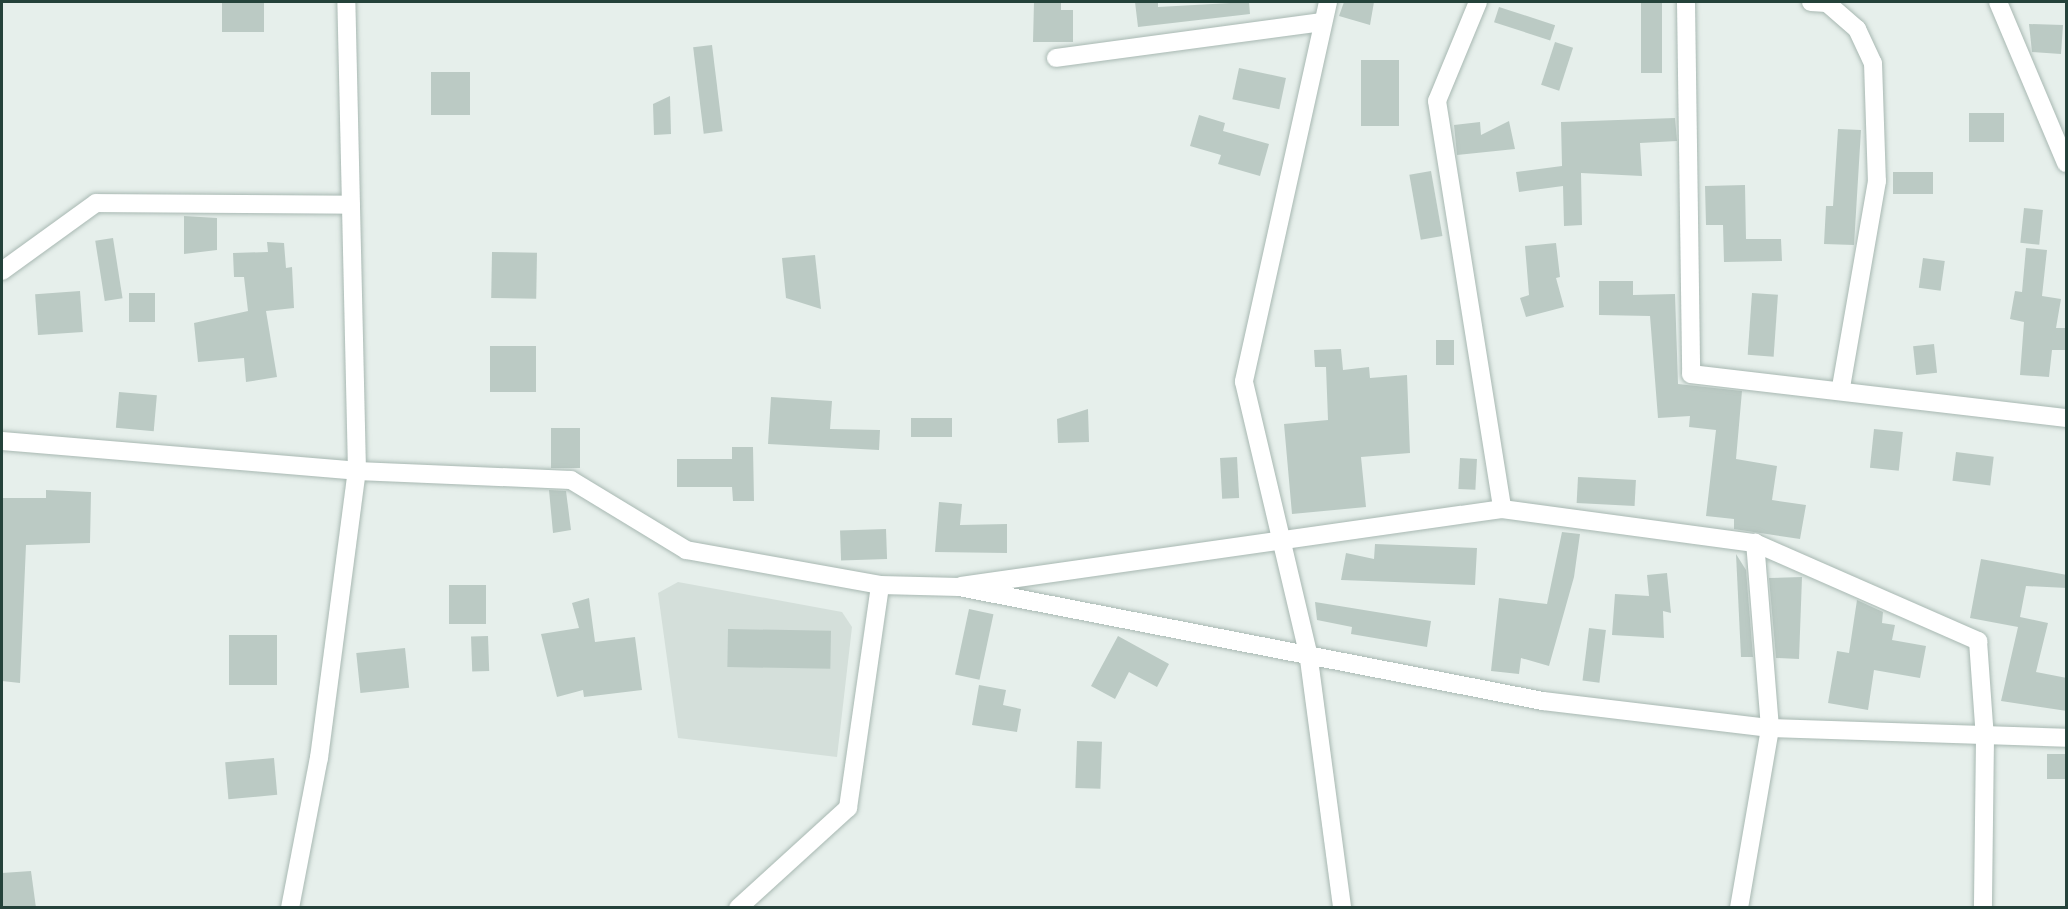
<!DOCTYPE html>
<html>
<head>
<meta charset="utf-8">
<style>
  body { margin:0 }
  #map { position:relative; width:2068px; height:909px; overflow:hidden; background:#e6efeb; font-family:"PT Sans",sans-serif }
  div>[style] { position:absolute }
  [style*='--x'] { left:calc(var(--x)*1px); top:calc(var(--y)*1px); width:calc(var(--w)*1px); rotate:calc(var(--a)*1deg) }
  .built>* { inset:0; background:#d4dfda }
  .building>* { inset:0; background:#bbcac4; transform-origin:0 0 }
  .roads { filter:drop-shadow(0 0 2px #a8b8b2) drop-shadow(0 0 2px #a8b8b2) }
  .minor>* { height:18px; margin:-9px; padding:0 9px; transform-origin:9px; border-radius:9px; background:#fff }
  .tertiary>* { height:18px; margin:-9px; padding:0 9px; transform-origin:9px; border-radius:9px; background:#fff }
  span { translate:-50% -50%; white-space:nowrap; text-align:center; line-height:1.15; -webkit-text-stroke:4.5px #f7fbf9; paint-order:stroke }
  .frame { position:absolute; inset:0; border:3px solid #24423a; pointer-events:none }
</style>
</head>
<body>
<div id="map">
  <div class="built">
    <div style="clip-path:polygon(678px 582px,842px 612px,852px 627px,837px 757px,678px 738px,658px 593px)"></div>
  </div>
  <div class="building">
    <div style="left:222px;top:2px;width:42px;height:30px"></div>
    <div style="clip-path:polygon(1034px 2px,1061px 2px,1061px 10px,1073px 10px,1073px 42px,1033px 42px)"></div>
    <div style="clip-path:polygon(1135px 2px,1158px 2px,1158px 7px,1249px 2px,1250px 14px,1138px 27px)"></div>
    <div style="clip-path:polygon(1344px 2px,1374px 2px,1370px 25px,1339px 16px)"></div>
    <div style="left:1641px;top:2px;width:21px;height:71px"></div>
    <div style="left:1499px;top:7px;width:59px;height:16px;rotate:18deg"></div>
    <div style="clip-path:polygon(2029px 24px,2063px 25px,2061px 54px,2032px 52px)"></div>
    <div style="left:1555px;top:42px;width:19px;height:45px;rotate:18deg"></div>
    <div style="left:712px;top:45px;width:87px;height:19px;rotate:83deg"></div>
    <div style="left:1361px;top:60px;width:38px;height:66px"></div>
    <div style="left:1239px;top:68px;width:48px;height:32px;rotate:12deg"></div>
    <div style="left:470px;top:72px;width:43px;height:39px;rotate:90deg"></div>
    <div style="clip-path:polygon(670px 96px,671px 134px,654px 135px,653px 104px)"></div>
    <div style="left:1969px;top:113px;width:35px;height:29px"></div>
    <div style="clip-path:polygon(1199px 115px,1225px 123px,1223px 131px,1269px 144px,1260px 176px,1218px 164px,1221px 155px,1190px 146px)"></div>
    <div style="clip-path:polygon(1675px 118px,1677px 141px,1640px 143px,1642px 176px,1581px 173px,1582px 225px,1564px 226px,1563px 186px,1519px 192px,1516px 172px,1562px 166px,1561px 122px)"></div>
    <div style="clip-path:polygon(1509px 121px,1515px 149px,1457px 155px,1454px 125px,1480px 122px,1481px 135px)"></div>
    <div style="clip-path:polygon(1838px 129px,1861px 130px,1854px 245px,1824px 244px,1826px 206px,1833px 206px)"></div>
    <div style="left:1431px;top:171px;width:66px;height:22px;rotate:80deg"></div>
    <div style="left:1893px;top:172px;width:40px;height:22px"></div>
    <div style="clip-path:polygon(1745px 185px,1746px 239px,1781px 239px,1782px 261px,1724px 262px,1723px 225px,1706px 225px,1705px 186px)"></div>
    <div style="left:2024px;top:208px;width:19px;height:35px;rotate:6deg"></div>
    <div style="clip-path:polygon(184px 216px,217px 218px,217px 250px,184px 254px)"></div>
    <div style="left:113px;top:238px;width:61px;height:18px;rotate:81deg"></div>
    <div style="clip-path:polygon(267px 242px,284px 243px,286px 268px,292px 267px,294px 308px,266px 311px,277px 377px,246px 382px,244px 358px,198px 362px,194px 323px,248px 311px,244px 277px,234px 277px,233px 253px,268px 252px)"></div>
    <div style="clip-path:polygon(1556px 243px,1560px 277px,1556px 278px,1564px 307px,1526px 317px,1520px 298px,1529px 295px,1525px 246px)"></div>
    <div style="clip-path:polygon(2026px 248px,2047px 250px,2042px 296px,2061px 299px,2056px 328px,2067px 328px,2067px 350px,2052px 350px,2049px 377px,2020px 375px,2024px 322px,2010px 319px,2015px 291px,2022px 292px)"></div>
    <div style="left:492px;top:252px;width:45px;height:46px;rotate:1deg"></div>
    <div style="clip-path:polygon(815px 255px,821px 309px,786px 298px,782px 258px)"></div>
    <div style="left:1923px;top:258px;width:22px;height:30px;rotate:8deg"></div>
    <div style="clip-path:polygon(1599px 281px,1633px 281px,1633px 295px,1675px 294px,1678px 384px,1742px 391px,1736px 459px,1777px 466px,1772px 500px,1806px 505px,1800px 539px,1734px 529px,1734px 519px,1706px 516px,1716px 430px,1689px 427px,1690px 416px,1658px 418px,1650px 316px,1599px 315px)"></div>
    <div style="left:80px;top:291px;width:41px;height:45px;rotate:86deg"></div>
    <div style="left:129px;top:293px;width:26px;height:29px"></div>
    <div style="left:1752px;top:293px;width:26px;height:62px;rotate:4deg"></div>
    <div style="left:1436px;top:340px;width:18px;height:25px"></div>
    <div style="left:1934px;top:344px;width:29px;height:21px;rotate:84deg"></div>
    <div style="left:536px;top:346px;width:46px;height:46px;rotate:90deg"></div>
    <div style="clip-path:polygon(1341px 349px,1343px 370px,1369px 367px,1370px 378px,1407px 375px,1410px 453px,1361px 457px,1366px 507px,1292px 514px,1284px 424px,1328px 420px,1326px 367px,1315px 367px,1314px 350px)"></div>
    <div style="left:119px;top:392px;width:38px;height:36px;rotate:5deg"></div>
    <div style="clip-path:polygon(771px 397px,832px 401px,830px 429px,880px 430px,879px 450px,768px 444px)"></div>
    <div style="clip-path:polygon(1088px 409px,1089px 442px,1058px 443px,1057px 419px)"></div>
    <div style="left:952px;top:418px;width:19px;height:41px;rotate:90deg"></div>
    <div style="left:551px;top:428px;width:29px;height:40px"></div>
    <div style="left:1874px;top:429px;width:29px;height:39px;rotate:6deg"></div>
    <div style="clip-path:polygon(732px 447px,753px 447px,754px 501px,733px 501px,732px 487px,677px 487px,677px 459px,732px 459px)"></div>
    <div style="left:1956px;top:452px;width:38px;height:29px;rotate:7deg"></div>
    <div style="left:1237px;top:457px;width:41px;height:17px;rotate:87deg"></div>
    <div style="left:1460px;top:458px;width:17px;height:31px;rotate:3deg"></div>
    <div style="left:1578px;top:477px;width:58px;height:26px;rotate:3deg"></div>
    <div style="clip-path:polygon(46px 490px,91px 492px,90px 543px,26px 545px,20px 683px,2px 681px,2px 498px,46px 498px)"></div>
    <div style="clip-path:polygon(549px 490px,566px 491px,571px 530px,553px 533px)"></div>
    <div style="clip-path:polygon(939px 502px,962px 504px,960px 525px,1007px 524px,1007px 553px,935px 552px)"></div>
    <div style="left:886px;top:529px;width:30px;height:46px;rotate:88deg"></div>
    <div style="clip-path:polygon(1562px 532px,1580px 534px,1574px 577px,1549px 666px,1521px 658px,1519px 674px,1491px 671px,1499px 598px,1547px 604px)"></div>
    <div style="clip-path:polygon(1375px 544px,1477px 548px,1475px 585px,1341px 580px,1346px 553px,1374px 559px)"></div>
    <div style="clip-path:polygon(1736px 554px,1746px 570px,1753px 657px,1741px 657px)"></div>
    <div style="clip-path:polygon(1981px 559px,2067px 575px,2067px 588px,2026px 586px,2020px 617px,2048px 623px,2036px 672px,2067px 678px,2067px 711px,2001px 701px,2018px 627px,1970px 618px)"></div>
    <div style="clip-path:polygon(1667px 573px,1671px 613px,1663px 611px,1664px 638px,1612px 635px,1615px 594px,1649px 596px,1647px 575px)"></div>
    <div style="clip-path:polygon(1802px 577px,1799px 659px,1776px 658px,1769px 578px)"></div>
    <div style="left:449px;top:585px;width:37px;height:39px"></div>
    <div style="clip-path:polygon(589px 598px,595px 642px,635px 637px,642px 690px,584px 697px,583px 690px,557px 697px,541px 634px,579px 628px,572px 603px)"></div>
    <div style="clip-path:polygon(1857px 600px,1883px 612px,1882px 623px,1895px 625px,1892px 640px,1926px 646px,1920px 678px,1874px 670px,1868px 710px,1828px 703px,1837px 651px,1849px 653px)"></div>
    <div style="clip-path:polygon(1315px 602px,1431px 621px,1427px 647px,1351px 634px,1352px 627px,1317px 620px)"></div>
    <div style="left:969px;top:609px;width:25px;height:67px;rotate:12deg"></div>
    <div style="left:1589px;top:628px;width:17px;height:53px;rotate:7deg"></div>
    <div style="left:728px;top:629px;width:103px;height:38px;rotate:1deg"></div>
    <div style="left:277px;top:635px;width:50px;height:48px;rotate:90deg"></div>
    <div style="left:488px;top:636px;width:35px;height:17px;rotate:88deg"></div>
    <div style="clip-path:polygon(1118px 636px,1169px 664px,1157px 687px,1129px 672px,1115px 699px,1091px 686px)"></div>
    <div style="left:405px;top:648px;width:40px;height:49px;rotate:84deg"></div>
    <div style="clip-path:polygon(979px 685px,1006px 690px,1003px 705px,1021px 709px,1017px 732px,972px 725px)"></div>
    <div style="left:1077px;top:741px;width:25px;height:47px;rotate:2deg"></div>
    <div style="left:2047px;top:754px;width:20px;height:25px"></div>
    <div style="left:274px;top:758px;width:37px;height:49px;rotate:85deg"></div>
    <div style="clip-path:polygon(31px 871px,36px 908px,2px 908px,2px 873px)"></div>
  </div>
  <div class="roads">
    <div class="minor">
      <div style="--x:1328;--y:2;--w:389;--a:102.5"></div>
      <div style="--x:1244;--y:382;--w:277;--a:76.7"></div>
      <div style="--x:1308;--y:652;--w:258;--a:82.4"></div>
      <div style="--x:1478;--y:2;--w:107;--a:112.5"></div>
      <div style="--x:1437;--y:101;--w:413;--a:80.9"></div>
      <div style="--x:1686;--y:2;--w:372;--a:89.2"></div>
      <div style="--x:1691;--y:374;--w:378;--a:6.7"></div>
      <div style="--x:1811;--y:2;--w:16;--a:4"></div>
      <div style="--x:1827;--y:3;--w:40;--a:41"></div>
      <div style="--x:1857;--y:29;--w:38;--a:65"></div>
      <div style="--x:1873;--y:63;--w:118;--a:88.1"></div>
      <div style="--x:1877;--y:181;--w:210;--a:99.9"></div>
      <div style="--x:1998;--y:2;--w:175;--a:67.1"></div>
      <div style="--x:1056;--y:58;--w:269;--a:-7.7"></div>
      <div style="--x:2;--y:271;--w:116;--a:-35.9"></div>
      <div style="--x:96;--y:203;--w:255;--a:0.4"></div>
      <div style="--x:2;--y:441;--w:356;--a:4.8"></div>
      <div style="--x:961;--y:586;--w:546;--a:-8.1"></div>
      <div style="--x:1502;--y:509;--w:255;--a:7.7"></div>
      <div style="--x:1755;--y:543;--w:244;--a:23.7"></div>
      <div style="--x:1978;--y:641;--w:97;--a:85.9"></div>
      <div style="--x:1985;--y:738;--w:170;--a:90.7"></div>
      <div style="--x:738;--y:908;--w:149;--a:-42.3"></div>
      <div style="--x:848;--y:808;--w:225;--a:-81.8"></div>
      <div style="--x:1739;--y:908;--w:183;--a:-80.2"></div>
      <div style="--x:1770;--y:728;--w:186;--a:-94.6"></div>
    </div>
    <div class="tertiary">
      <div style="--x:357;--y:471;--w:214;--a:2.4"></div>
      <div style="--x:571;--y:480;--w:135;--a:31.3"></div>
      <div style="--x:686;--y:550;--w:197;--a:10.2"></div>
      <div style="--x:880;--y:585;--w:79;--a:1.5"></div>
      <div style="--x:959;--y:587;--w:595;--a:11.05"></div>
      <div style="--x:1543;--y:701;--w:229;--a:6.8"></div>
      <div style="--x:1770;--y:728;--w:296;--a:1.9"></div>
      <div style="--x:290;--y:908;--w:153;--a:-79.1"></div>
      <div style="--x:319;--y:758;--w:290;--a:-82.5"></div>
      <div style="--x:357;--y:471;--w:469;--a:-91.3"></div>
    </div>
  </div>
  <div class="frame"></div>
</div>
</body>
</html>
